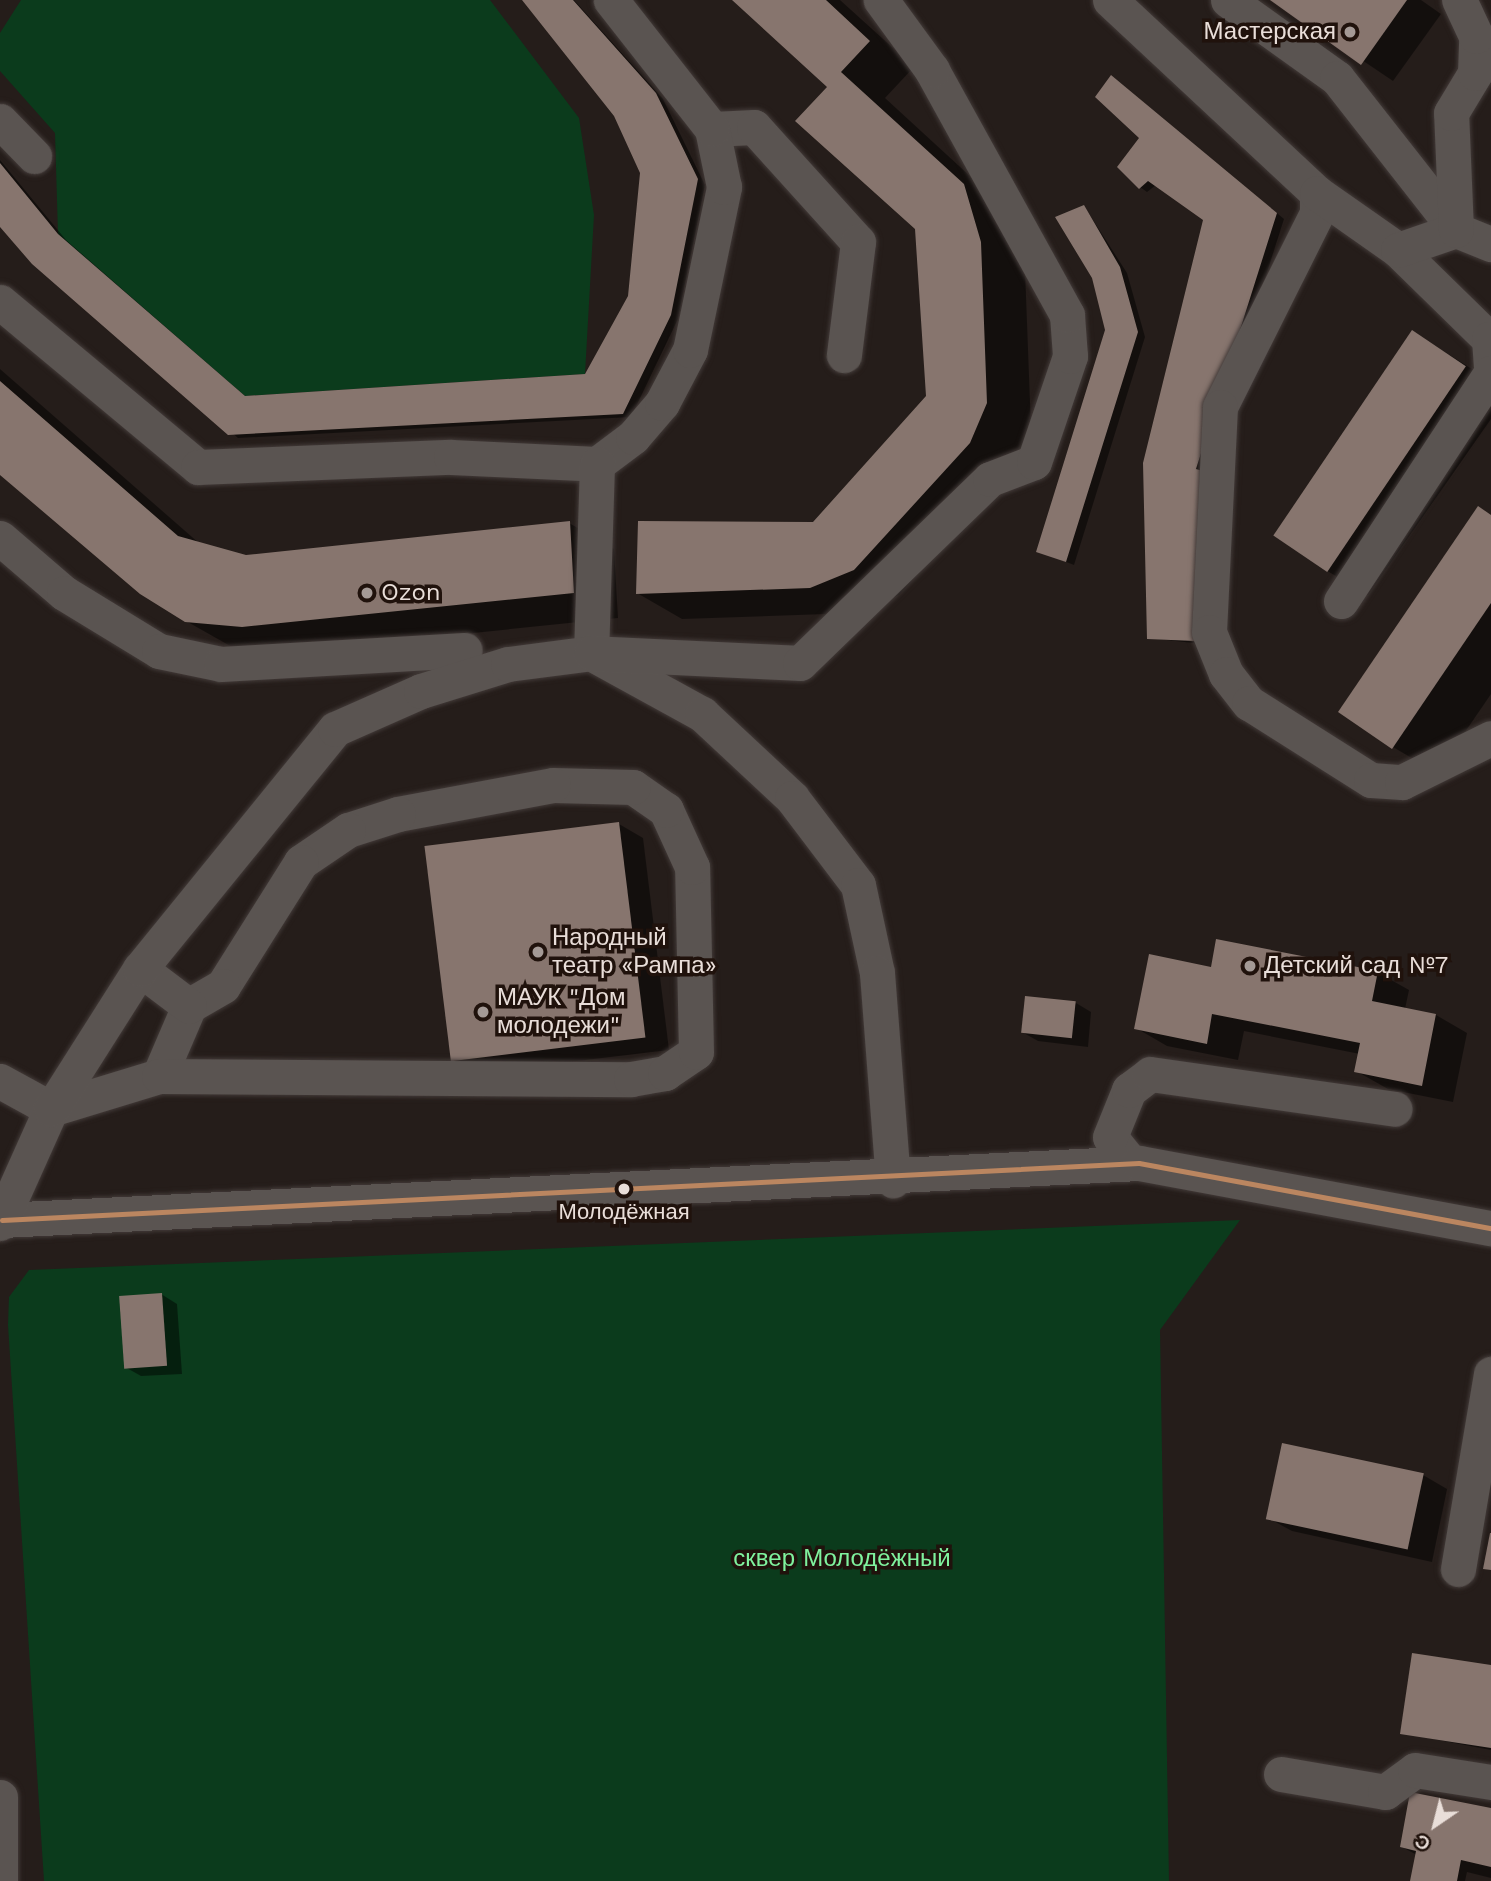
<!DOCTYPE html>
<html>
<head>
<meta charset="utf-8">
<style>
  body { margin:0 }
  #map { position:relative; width:1491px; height:1881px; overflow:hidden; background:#251d1a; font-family:"Work Sans",sans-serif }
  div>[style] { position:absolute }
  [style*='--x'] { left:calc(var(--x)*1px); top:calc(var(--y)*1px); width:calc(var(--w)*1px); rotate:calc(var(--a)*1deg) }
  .green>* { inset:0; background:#0b3b1c }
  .shadow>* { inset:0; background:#0007 }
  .building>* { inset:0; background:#87756e; transform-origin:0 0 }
  .roads { filter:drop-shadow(0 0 2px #423a38) drop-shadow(0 0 2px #423a38) }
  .minor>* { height:35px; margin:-17.5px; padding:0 17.5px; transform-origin:17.5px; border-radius:17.5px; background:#5a5451 }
  .bus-1>* { height:5px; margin:-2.5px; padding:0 2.5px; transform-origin:2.5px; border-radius:2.5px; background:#bb8660 }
  .dots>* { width:19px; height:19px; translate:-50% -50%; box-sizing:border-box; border:4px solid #20120c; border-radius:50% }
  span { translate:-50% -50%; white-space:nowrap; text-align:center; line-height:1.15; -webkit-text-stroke:7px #20120c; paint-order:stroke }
  .bus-label { font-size:22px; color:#e9ded9 }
  .poi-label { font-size:24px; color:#e9ded9 }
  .right { translate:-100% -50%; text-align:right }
  .left { translate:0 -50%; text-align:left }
  .park-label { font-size:24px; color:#7ff29e }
  .north { position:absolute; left:1400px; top:1790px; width:70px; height:70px; -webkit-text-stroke:5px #20120c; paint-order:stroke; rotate:215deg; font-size:19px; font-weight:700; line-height:28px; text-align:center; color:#e9ded9 }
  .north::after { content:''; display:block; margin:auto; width:24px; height:32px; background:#e9ded9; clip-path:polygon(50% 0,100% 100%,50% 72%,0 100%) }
</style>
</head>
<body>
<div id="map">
  <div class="green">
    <div style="clip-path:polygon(21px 0,490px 0,579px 118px,594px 215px,585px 374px,245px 396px,58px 234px,55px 133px,0 71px,0 33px)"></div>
    <div style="clip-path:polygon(1240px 1220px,1160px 1330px,1169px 1881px,44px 1881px,8px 1325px,9px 1297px,29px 1270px)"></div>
  </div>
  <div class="shadow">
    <div style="clip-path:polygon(525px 0,574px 0,663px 99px,705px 185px,678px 319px,631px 417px,238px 438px,0 224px,0 160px,66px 240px,247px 398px,587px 376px,629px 296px,642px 173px,616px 115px)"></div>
    <div style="clip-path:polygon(735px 0,840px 0,914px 67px,885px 98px,1008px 211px,1025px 269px,1031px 429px,1014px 468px,899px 595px,855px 613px,682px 619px,637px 593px,814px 524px,928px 397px,917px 228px,830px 87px)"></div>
    <div style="clip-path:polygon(1273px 0,1421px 0,1441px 14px,1393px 81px)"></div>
    <div style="clip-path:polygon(1118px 81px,1284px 219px,1203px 473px,1202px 644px,1149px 638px,1205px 219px,1156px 185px,1147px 192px,1140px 187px,1141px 138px)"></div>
    <div style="clip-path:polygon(1084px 206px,1127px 273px,1145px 337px,1074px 565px,1038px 551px,1107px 330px)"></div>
    <div style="clip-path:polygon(1413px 332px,1491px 381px,1491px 419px,1368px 595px,1324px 569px)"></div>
    <div style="clip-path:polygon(0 369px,200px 544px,246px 557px,569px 523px,614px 549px,618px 618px,288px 652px,232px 647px,186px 621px,0 473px)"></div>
    <div style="clip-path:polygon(1491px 516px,1491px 694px,1437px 773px,1393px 747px)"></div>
    <div style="clip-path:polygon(619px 824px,643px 838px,669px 1050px,476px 1073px,452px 1059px)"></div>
    <div style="clip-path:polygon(1377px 972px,1409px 990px,1405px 1009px,1436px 1015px,1467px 1033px,1453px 1102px,1388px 1089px,1356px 1071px,1360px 1054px,1244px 1031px,1238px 1060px,1167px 1046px,1136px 1028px)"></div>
    <div style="clip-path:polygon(1076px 1003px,1091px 1012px,1088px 1047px,1038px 1041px,1022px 1032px)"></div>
    <div style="clip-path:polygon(161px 1294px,177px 1304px,182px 1374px,141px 1376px,125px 1367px)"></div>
    <div style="clip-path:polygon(1423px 1475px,1447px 1489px,1432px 1562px,1292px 1531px,1268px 1518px)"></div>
    <div style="clip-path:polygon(1491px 1667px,1491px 1750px,1402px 1733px)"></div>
    <div style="clip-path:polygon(1491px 1809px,1491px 1878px,1467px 1872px,1465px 1881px,1412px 1881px,1417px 1855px,1402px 1847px)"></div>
  </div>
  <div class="building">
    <div style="clip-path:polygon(522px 0,573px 0,656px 93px,698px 179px,671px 315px,623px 414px,228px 435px,32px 264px,0 227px,0 163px,58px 234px,245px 396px,585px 374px,628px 296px,640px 173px,614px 116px)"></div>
    <div style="clip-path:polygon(732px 0,826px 0,870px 41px,841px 72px,964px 184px,981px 242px,987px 403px,970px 443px,854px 570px,810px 588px,636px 594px,638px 521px,813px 522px,926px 396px,915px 229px,795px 121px,827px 87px)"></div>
    <div style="clip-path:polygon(1270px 0,1407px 0,1361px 65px)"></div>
    <div style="clip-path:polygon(1111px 75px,1277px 213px,1196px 469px,1206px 472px,1195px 641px,1147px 639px,1143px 463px,1203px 220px,1148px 181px,1139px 189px,1117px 167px,1139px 138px,1095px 97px)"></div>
    <div style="clip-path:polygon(1084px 205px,1120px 267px,1138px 332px,1066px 562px,1036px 552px,1105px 330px,1092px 278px,1055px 217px)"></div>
    <div style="left:1412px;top:330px;width:65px;height:248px;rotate:34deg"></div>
    <div style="clip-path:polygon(0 381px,178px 536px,246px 555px,570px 521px,574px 593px,242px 627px,185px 622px,140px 594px,0 475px)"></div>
    <div style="clip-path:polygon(1478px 506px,1491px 515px,1491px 603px,1392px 749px,1338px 712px)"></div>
    <div style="left:619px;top:822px;width:217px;height:196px;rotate:83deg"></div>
    <div style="clip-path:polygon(1216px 939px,1378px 971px,1372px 1001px,1436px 1014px,1422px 1086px,1354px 1072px,1360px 1043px,1212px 1014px,1207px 1044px,1134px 1029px,1149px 954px,1211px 967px)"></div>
    <div style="left:1025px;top:996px;width:51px;height:37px;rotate:6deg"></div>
    <div style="left:162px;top:1293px;width:73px;height:43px;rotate:86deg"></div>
    <div style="left:1282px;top:1443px;width:145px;height:78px;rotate:12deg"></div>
    <div style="clip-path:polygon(1490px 1533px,1491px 1533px,1491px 1570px,1483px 1569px)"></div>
    <div style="clip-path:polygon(1412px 1653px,1491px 1665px,1491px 1748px,1400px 1734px)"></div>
    <div style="clip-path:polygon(1410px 1792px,1491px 1808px,1491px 1867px,1461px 1860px,1457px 1881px,1410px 1881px,1416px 1851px,1400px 1847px)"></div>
  </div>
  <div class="roads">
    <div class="minor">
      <div style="--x:1110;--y:0;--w:283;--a:43"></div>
      <div style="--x:1317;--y:193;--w:20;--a:90"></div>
      <div style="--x:1317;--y:213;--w:217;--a:116.6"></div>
      <div style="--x:1220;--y:407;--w:225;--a:92.8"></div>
      <div style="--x:1209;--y:632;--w:45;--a:68"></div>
      <div style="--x:1226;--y:674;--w:37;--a:52"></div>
      <div style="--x:1249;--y:703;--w:144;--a:32.3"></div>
      <div style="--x:1371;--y:780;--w:31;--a:4"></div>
      <div style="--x:1402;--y:782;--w:99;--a:-26.3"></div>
      <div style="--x:1228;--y:0;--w:134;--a:35.6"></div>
      <div style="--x:1337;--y:78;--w:193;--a:51.9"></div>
      <div style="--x:1456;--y:230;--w:38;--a:22"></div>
      <div style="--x:0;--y:121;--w:49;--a:45.8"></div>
      <div style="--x:712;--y:129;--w:42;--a:-2.7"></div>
      <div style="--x:754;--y:127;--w:155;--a:47.9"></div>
      <div style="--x:858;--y:242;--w:114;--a:97.1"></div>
      <div style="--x:1317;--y:193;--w:99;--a:35.1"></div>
      <div style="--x:1398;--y:250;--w:127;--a:44.4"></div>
      <div style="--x:1489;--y:339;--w:26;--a:86"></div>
      <div style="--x:1398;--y:250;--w:61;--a:-19"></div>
      <div style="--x:1456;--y:230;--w:117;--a:-92.4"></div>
      <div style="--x:1451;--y:113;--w:47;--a:-59"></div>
      <div style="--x:1475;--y:73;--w:37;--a:-88"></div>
      <div style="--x:1476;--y:36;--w:40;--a:-115"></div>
      <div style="--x:0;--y:302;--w:258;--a:39.8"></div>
      <div style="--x:198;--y:467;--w:253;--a:-2.3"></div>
      <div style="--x:451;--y:457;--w:146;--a:2.7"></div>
      <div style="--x:597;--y:464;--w:45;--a:-36.9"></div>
      <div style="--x:633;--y:437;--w:45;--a:-49.5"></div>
      <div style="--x:662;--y:403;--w:60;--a:-62.2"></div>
      <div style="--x:690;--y:350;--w:167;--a:-78.2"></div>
      <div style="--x:724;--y:187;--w:59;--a:-101.7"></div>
      <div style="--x:712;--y:129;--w:164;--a:-128.1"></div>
      <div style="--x:597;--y:464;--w:189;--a:91.8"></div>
      <div style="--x:591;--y:653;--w:127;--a:28.8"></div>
      <div style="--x:702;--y:714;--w:123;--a:43"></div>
      <div style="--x:792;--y:798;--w:109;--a:52.8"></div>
      <div style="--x:858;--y:885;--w:90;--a:77.8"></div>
      <div style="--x:877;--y:973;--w:208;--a:85.6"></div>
      <div style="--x:0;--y:538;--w:84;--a:40.7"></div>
      <div style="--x:64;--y:593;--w:111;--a:31.4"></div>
      <div style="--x:159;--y:651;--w:63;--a:11.8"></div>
      <div style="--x:221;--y:664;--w:244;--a:-3.3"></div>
      <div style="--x:1341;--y:601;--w:273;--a:-56.7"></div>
      <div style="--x:159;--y:1076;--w:76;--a:-66.8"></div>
      <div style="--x:0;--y:1081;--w:58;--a:28.8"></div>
      <div style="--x:51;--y:1109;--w:113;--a:-17"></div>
      <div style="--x:159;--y:1076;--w:472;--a:0.4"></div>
      <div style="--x:631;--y:1079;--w:35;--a:-10"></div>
      <div style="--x:665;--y:1073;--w:37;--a:-34"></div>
      <div style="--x:696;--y:1052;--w:185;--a:-91.2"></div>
      <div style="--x:692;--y:867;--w:63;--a:-114.5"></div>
      <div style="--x:666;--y:810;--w:40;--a:-145.1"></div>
      <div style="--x:633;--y:787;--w:80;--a:-178.6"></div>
      <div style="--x:553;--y:785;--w:158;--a:169.4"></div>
      <div style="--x:398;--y:814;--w:52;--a:162.3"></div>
      <div style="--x:348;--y:830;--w:57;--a:145.8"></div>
      <div style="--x:301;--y:862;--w:146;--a:122.2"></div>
      <div style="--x:223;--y:986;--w:39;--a:150"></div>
      <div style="--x:189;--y:1006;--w:61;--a:-142.9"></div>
      <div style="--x:1131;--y:1163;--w:33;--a:-129"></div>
      <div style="--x:1110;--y:1137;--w:51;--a:-68"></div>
      <div style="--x:1129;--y:1090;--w:26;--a:-37"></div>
      <div style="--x:1150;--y:1074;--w:247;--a:8.1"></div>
      <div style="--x:2;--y:1220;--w:1138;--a:-2.87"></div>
      <div style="--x:1139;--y:1163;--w:358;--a:10.5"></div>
      <div style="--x:0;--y:1223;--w:125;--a:-65.9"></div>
      <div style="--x:51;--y:1109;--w:166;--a:-57.6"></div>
      <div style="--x:140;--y:969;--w:309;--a:-50.9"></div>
      <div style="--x:335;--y:729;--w:94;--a:-23.8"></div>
      <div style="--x:421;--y:691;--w:91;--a:-17.2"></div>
      <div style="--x:508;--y:664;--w:84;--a:-7.5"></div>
      <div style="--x:591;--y:653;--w:209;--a:2.7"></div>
      <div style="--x:800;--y:663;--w:264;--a:-44.1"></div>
      <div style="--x:990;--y:479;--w:47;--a:-21.1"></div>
      <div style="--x:1034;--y:462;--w:112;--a:-71.2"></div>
      <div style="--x:1070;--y:356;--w:41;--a:-94.2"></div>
      <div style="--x:1067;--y:315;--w:280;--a:-118.9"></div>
      <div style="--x:932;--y:70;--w:87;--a:-126.1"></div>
      <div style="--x:1458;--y:1569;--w:198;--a:-80.4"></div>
      <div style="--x:1281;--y:1774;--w:106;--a:9.8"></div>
      <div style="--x:1385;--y:1792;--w:37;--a:-36"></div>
      <div style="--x:1415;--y:1770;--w:77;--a:9"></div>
      <div style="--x:0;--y:1797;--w:84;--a:90"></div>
    </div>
  </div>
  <div class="bus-1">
    <div style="--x:2;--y:1220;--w:1138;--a:-2.87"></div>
    <div style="--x:1139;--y:1163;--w:358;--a:10.5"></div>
  </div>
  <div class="dots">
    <div style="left:1350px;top:32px;background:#a49a96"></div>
    <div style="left:367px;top:593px;background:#a49a96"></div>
    <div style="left:538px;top:952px;background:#a49a96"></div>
    <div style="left:1250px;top:966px;background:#a49a96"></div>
    <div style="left:483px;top:1012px;background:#a49a96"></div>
    <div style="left:624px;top:1189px;background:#e9ded9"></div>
  </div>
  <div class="bus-label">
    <span style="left:624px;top:1212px">Молодёжная</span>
  </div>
  <div class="poi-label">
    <span class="right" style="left:1336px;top:32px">Мастерская</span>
    <span class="left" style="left:381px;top:593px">Ozon</span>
    <span class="left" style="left:552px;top:952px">Народный<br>театр «Рампа»</span>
    <span class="left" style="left:1264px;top:966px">Детский сад №7</span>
    <span class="left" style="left:497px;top:1012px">МАУК "Дом<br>молодежи"</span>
  </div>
  <div class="park-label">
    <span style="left:842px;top:1559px">сквер Молодёжный</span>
  </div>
  <div class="north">С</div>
</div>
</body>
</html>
